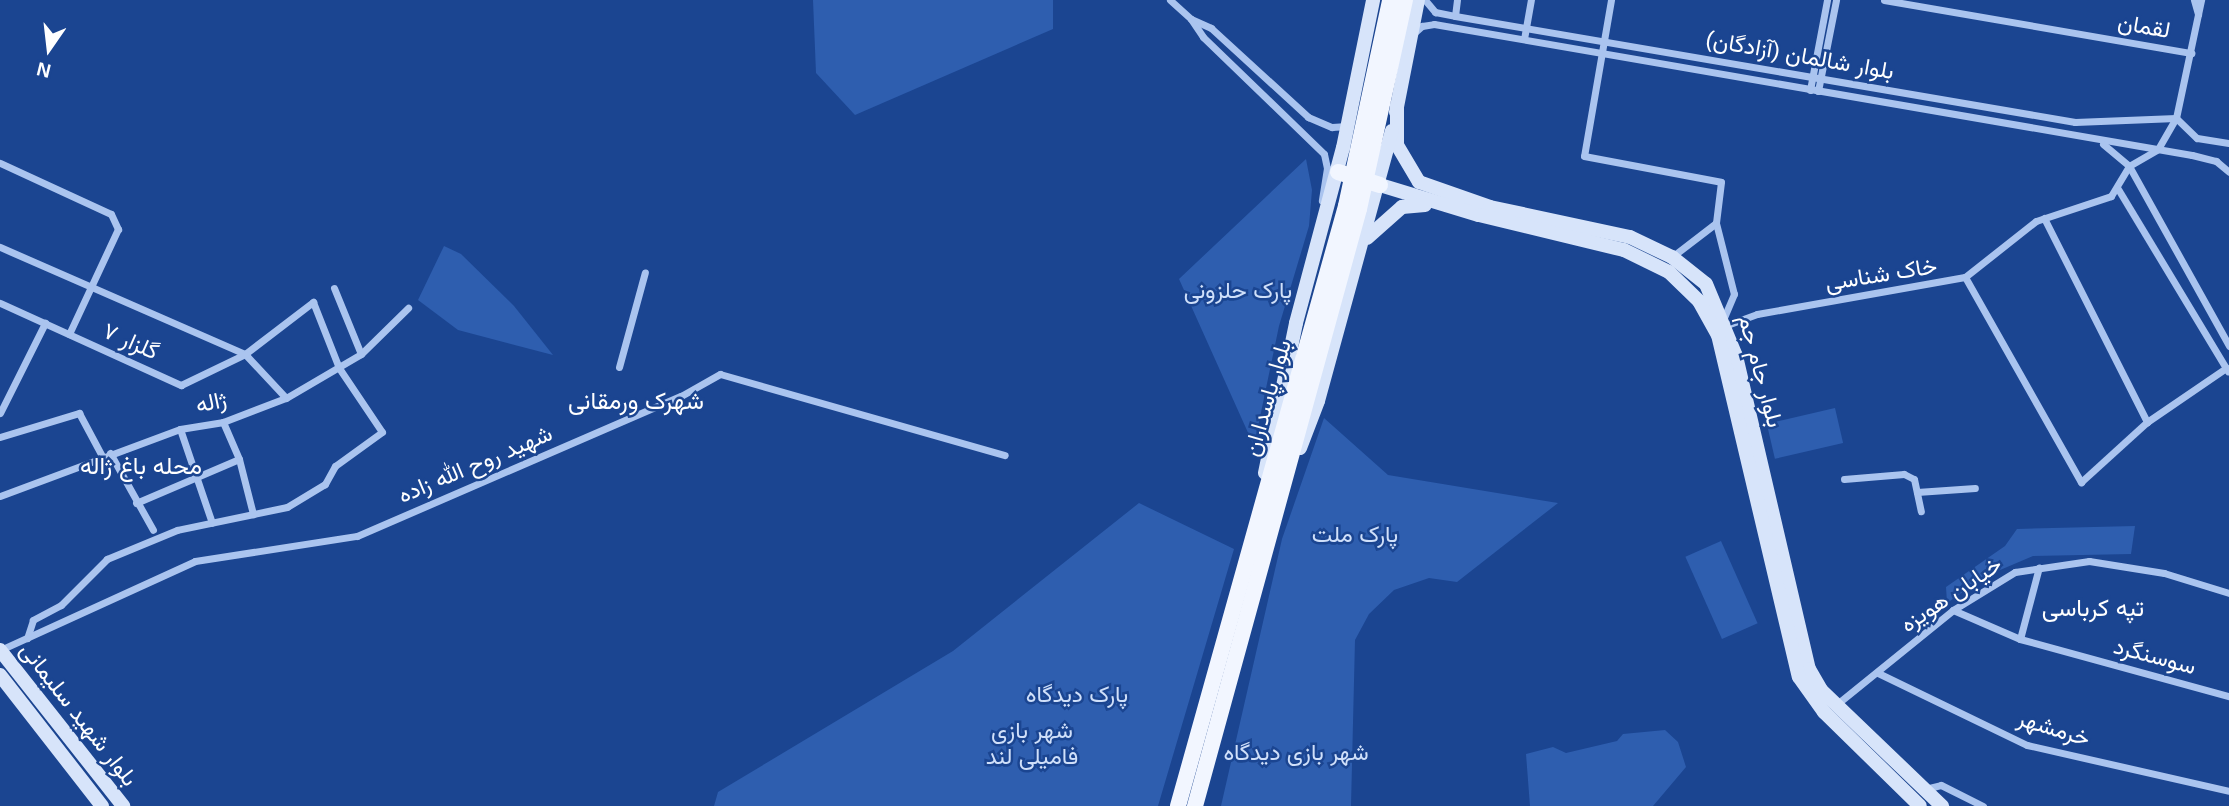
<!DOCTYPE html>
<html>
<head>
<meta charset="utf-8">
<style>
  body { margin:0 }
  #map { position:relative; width:2229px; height:806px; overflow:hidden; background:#1b4591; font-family:Helvetica,Vazirmatn,sans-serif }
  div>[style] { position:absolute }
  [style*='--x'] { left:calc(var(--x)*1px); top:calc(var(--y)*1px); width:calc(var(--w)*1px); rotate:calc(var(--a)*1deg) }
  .green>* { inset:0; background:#2e5eaf; transform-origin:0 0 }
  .minor>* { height:7px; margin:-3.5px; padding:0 3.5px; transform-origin:3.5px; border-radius:3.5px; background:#aac4ef }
  .secondary>* { height:14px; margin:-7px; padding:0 7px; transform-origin:7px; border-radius:7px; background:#d7e4fa }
  .primary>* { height:16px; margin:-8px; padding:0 8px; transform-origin:8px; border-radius:8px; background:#f2f6ff }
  span { translate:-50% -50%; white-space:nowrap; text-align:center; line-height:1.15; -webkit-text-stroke:5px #1b4591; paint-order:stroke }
  .street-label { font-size:23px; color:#fff }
  .park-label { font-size:23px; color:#d0e0fa }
  .neighbourhood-label { font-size:24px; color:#fff }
  .north { position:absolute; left:14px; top:14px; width:70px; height:70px; -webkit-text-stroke:5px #1b4591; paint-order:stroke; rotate:194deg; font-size:19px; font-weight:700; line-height:28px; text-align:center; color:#fff }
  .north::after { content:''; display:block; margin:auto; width:24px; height:32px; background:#fff; clip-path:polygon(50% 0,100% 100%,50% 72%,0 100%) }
</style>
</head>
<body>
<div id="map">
  <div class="green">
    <div style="clip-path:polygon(813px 0,1053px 0,1053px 29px,855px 115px,816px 73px)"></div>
    <div style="clip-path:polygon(1306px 159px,1312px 190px,1309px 226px,1279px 326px,1254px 446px,1179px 279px)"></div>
    <div style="clip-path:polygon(444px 246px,461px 254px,514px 306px,553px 355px,458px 330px,418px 300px)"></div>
    <div style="left:1835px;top:408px;width:36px;height:70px;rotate:77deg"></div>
    <div style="clip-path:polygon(1324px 418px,1388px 475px,1558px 503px,1457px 582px,1429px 578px,1394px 590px,1369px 614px,1355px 640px,1351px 806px,1221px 806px,1282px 539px)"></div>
    <div style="clip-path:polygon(1139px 503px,1234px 549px,1158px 806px,714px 806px,718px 792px,953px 651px)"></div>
    <div style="clip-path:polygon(2135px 526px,2131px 554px,2033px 556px,1986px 576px,1947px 603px,1946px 587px,2005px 546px,2017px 529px)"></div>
    <div style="left:1721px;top:541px;width:90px;height:39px;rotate:66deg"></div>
    <div style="clip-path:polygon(1665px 730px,1678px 742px,1686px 767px,1653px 806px,1530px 806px,1526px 754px,1553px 747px,1566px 753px,1617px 741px,1623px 734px)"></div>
  </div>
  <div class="minor">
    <div style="--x:1170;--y:0;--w:28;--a:42"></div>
    <div style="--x:1191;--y:19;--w:22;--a:24"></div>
    <div style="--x:1211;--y:28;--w:132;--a:42.5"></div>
    <div style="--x:1308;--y:117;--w:26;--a:23"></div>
    <div style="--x:1332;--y:127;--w:15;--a:-4"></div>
    <div style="--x:1425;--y:0;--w:16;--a:50"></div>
    <div style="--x:1435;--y:12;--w:20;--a:11"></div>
    <div style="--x:1455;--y:16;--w:629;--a:9.7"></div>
    <div style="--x:2075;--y:122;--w:101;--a:-2.3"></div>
    <div style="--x:2176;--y:118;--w:29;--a:44"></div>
    <div style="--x:2197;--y:138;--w:32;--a:9"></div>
    <div style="--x:1611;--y:0;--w:158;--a:99.8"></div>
    <div style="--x:1584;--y:156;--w:139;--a:10.7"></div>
    <div style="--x:1721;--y:182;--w:41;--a:97"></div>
    <div style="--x:1716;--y:223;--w:73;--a:75.8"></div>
    <div style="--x:1734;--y:294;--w:26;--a:113"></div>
    <div style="--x:1884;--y:0;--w:312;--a:9.8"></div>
    <div style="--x:2194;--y:0;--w:15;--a:74"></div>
    <div style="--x:1455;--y:16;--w:16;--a:-83"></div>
    <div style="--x:1191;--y:19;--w:22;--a:56"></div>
    <div style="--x:1203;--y:37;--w:168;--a:44"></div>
    <div style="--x:1324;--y:154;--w:14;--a:78"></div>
    <div style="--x:1327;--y:168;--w:33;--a:99"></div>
    <div style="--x:1413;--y:34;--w:12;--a:-42"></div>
    <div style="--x:1422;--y:26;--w:12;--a:-9"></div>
    <div style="--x:1434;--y:24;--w:769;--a:9.81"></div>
    <div style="--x:2192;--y:155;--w:25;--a:14"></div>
    <div style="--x:2216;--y:161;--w:17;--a:40"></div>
    <div style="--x:1524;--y:39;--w:40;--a:-80"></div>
    <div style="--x:1810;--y:90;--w:92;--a:-79.3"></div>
    <div style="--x:1818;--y:91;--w:93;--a:-78.8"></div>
    <div style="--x:2103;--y:144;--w:34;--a:40"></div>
    <div style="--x:2129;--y:166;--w:206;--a:60.9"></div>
    <div style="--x:2158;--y:149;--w:36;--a:-60"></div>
    <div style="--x:2176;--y:118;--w:121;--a:-78"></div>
    <div style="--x:0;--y:163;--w:122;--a:24.7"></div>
    <div style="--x:111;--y:214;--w:17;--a:65"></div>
    <div style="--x:118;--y:229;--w:116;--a:115"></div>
    <div style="--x:2118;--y:189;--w:213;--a:58.9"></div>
    <div style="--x:2044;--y:218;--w:229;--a:63.2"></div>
    <div style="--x:0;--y:247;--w:267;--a:23.6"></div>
    <div style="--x:245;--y:354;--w:60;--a:47"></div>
    <div style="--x:1673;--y:256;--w:54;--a:-37.5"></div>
    <div style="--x:1965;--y:277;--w:236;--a:60.5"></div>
    <div style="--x:2081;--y:482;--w:89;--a:-42.3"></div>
    <div style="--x:2147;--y:422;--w:96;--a:-34.4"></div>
    <div style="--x:334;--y:288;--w:71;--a:67.8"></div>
    <div style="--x:0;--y:303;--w:199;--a:24.4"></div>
    <div style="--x:181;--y:385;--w:71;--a:-25.8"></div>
    <div style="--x:245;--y:354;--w:86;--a:-37.4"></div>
    <div style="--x:313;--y:302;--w:71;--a:68.5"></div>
    <div style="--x:339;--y:368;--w:77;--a:56.1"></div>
    <div style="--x:382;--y:432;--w:58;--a:144.1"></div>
    <div style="--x:335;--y:466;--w:21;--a:119"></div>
    <div style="--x:325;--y:484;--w:44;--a:148.8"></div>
    <div style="--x:287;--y:507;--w:112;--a:168.2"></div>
    <div style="--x:177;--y:530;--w:76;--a:157.5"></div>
    <div style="--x:107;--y:559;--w:65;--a:135"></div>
    <div style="--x:61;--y:605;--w:32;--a:152"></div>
    <div style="--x:33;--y:620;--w:19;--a:108"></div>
    <div style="--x:1727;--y:325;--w:32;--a:-20"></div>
    <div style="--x:1757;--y:314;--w:211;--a:-10.1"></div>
    <div style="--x:1965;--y:277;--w:90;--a:-38.3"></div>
    <div style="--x:2036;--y:221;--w:79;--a:-18.4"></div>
    <div style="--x:2111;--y:196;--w:35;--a:-59"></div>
    <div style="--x:2129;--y:166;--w:34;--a:-30"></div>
    <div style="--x:619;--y:367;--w:98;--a:-74.7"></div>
    <div style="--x:0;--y:413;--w:101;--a:-63.4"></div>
    <div style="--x:223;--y:422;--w:40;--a:66.6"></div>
    <div style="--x:239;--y:459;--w:57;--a:75.7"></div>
    <div style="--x:180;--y:429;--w:99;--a:71.2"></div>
    <div style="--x:0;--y:437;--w:83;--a:-16.9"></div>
    <div style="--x:79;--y:413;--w:49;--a:61.9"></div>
    <div style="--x:110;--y:453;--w:88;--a:60.8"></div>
    <div style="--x:1844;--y:479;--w:60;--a:-4.8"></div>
    <div style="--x:1904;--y:474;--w:11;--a:27"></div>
    <div style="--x:1914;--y:479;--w:33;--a:78"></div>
    <div style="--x:1917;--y:492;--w:58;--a:-3.9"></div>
    <div style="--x:0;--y:496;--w:192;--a:-20.4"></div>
    <div style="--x:180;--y:429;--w:44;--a:-9.2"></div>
    <div style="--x:223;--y:422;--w:67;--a:-20.9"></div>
    <div style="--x:286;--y:398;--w:87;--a:-30.4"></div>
    <div style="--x:361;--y:354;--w:66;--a:-44.4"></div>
    <div style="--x:136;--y:503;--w:112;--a:-23.1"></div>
    <div style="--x:1953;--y:610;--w:73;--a:23.4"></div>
    <div style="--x:2020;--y:639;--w:217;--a:15.3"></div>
    <div style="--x:2020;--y:639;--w:74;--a:-75.2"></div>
    <div style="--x:0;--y:650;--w:214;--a:-24.5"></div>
    <div style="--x:195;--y:561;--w:164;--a:-8.8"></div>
    <div style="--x:357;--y:536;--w:353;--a:-23.4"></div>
    <div style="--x:681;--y:396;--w:45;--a:-29.4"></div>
    <div style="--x:720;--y:374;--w:296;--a:15.9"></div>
    <div style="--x:1878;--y:673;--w:165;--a:25.8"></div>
    <div style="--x:2027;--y:745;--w:207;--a:12.8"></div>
    <div style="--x:1837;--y:704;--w:149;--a:-39"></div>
    <div style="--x:1953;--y:610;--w:73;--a:-31.5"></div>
    <div style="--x:2015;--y:572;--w:75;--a:-8.5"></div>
    <div style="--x:2089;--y:561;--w:76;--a:9.1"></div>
    <div style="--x:2164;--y:573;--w:68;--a:17.1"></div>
    <div style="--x:1925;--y:789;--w:16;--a:-14"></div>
    <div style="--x:1941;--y:785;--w:47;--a:26.6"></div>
  </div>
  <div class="secondary">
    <div style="--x:1397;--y:105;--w:40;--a:90"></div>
    <div style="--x:1397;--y:145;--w:43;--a:59.3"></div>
    <div style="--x:1419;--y:182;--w:75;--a:19.4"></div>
    <div style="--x:1490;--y:207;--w:143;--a:12.1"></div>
    <div style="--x:1630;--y:237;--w:47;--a:25.5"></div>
    <div style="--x:1672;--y:257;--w:43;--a:38.5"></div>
    <div style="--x:1706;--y:284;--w:78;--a:67.4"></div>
    <div style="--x:1736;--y:356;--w:321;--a:76.9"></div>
    <div style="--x:1809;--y:669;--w:24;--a:60"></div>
    <div style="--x:1821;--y:690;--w:168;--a:43.8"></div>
    <div style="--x:1396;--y:112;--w:114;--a:-78.9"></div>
    <div style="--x:1380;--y:185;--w:103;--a:16.9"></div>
    <div style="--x:1479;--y:215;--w:149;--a:13.6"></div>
    <div style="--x:1624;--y:250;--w:50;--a:26.1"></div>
    <div style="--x:1669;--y:272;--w:42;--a:44"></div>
    <div style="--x:1699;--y:301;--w:39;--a:61"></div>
    <div style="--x:1718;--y:335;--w:351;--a:76.7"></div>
    <div style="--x:1799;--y:677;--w:43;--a:54.5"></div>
    <div style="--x:1824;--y:712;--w:134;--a:44.4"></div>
    <div style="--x:1367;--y:238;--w:47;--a:-41.5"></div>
    <div style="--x:1402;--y:207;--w:23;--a:-5"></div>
    <div style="--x:1300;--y:448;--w:50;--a:-69"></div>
    <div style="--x:1318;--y:401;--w:280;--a:-74.7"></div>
    <div style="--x:1265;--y:473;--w:153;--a:-78.3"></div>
    <div style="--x:1296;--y:323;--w:181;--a:-75"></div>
    <div style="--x:1343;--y:148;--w:151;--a:-78.5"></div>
    <div style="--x:0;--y:650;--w:199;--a:51.7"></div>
    <div style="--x:0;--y:675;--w:166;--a:52.1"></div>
  </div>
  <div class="primary">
    <div style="--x:1338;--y:172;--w:44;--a:17.2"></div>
    <div style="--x:1178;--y:806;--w:623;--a:-74.36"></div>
    <div style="--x:1346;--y:206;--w:211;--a:-77.9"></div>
    <div style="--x:1195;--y:806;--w:619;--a:-74.64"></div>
    <div style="--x:1359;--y:209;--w:214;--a:-77.6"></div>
  </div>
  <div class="street-label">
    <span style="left:2144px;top:26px;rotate:10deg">لقمان</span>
    <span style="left:1800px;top:55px;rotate:10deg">بلوار شالمان (آزادگان)</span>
    <span style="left:1881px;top:274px;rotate:-9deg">خاک شناسی</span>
    <span style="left:131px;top:341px;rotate:24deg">گلزار ۷</span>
    <span style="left:1761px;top:371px;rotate:75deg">بلوار جام جم</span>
    <span style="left:1267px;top:398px;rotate:-74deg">بلوار پاسداران</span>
    <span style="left:211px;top:402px;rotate:-12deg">ژاله</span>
    <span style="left:475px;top:464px;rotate:-23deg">شهید روح الله زاده</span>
    <span style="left:1951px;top:594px;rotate:-34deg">خیابان هویزه</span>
    <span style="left:2155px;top:656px;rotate:15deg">سوسنگرد</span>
    <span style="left:79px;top:714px;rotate:52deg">بلوار شهید سلیمانی</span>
    <span style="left:2054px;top:728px;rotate:17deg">خرمشهر</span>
  </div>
  <div class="park-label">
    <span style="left:1238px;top:290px">پارک حلزونی</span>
    <span style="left:1355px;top:534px">پارک ملت</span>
    <span style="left:1077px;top:694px">پارک دیدگاه</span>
    <span style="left:1032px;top:743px">شهر بازی<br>فامیلی لند</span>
    <span style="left:1296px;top:752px">شهر بازی دیدگاه</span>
  </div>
  <div class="neighbourhood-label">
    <span style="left:636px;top:401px">شهرک ورمقانی</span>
    <span style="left:141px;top:466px">محله باغ ژاله</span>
    <span style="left:2093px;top:608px">تپه کرباسی</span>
  </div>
  <div class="north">N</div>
</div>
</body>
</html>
